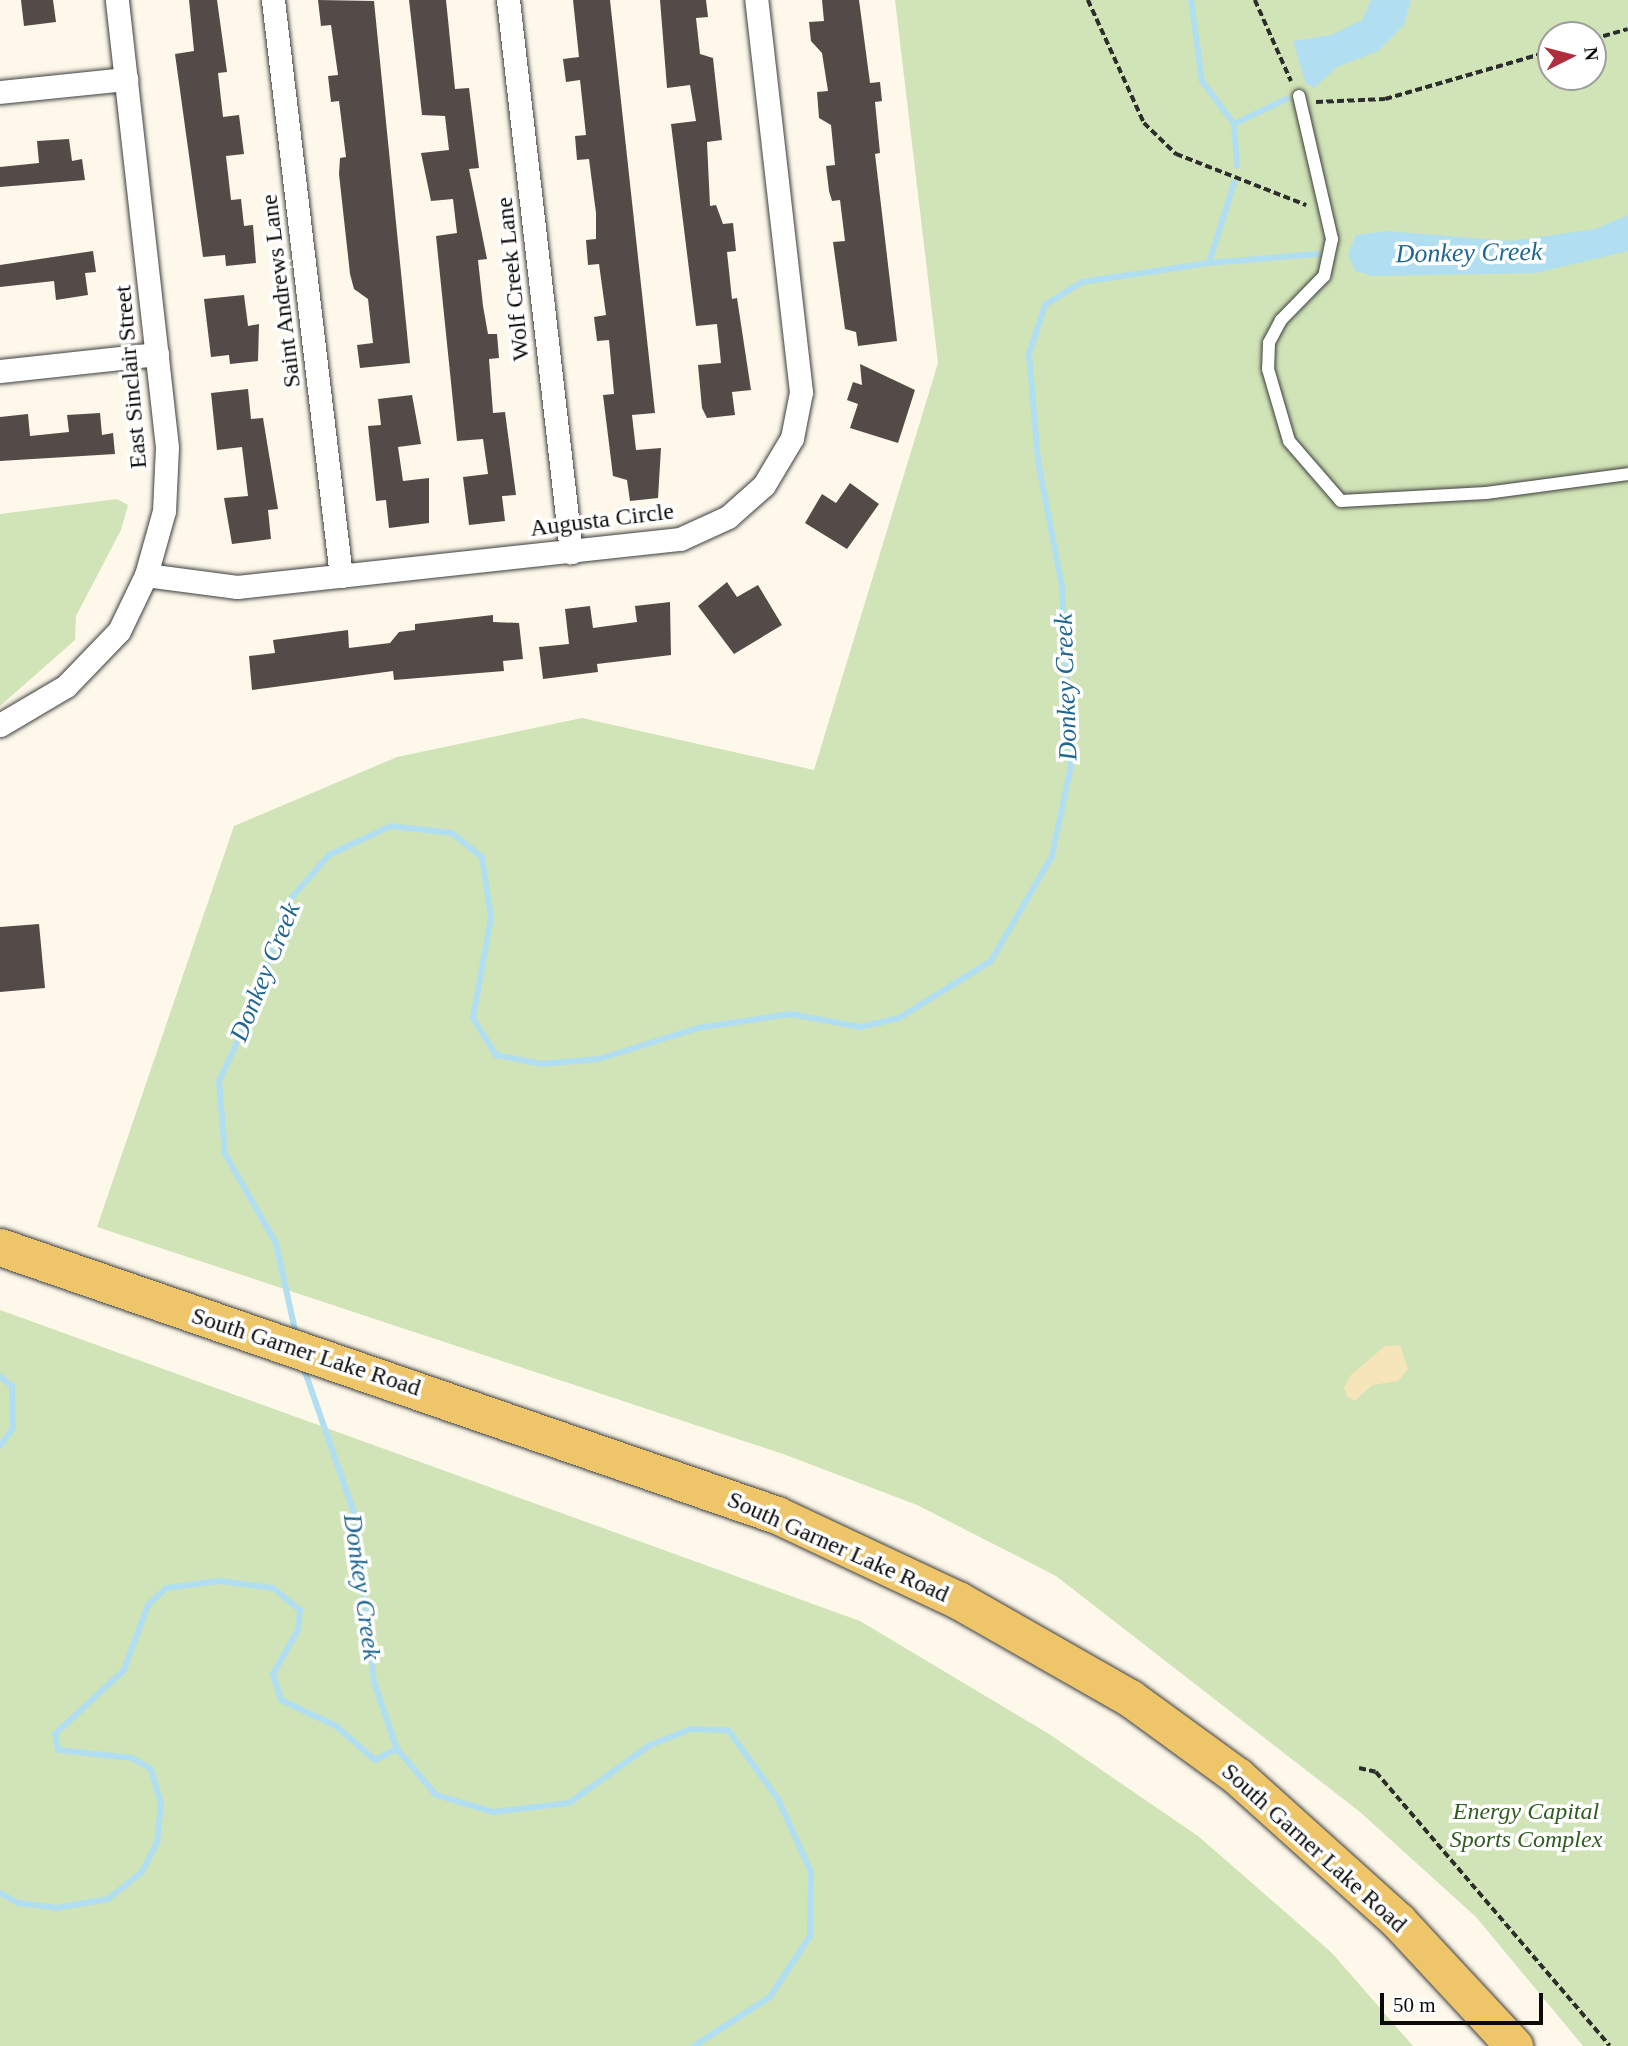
<!DOCTYPE html>
<html>
<head>
<meta charset="utf-8">
<style>
  body { margin:0 }
  #map { position:relative; width:1628px; height:2046px; overflow:hidden; background:#fdf8ea; font-family:"Times New Roman",serif }
  div>[style] { position:absolute }
  [style*='--x'] { left:calc(var(--x)*1px); top:calc(var(--y)*1px); width:calc(var(--w)*1px); rotate:calc(var(--a)*1deg) }
  .green>* { inset:0; background:#d1e4b7 }
  .sand>* { inset:0; background:#f6e4ba }
  .water>* { inset:0; background:#b2def1 }
  .stream>* { height:6px; margin:-3px; padding:0 3px; transform-origin:3px; border-radius:3px; background:#b2def1 }
  .building>* { inset:0; background:#524b48 }
  .path>* { height:3.5px; margin-top:-1.75px; transform-origin:0; background:repeating-linear-gradient(90deg,#2d2d2d 0 7px,transparent 0 10.5px) }
  .roads { filter:drop-shadow(0 0 2px #3e3e3e) drop-shadow(0 0 2px #3e3e3e) }
  .service>* { height:12px; margin:-6px; padding:0 6px; transform-origin:6px; border-radius:6px; background:#fff }
  .minor>* { height:23px; margin:-11.5px; padding:0 11.5px; transform-origin:11.5px; border-radius:11.5px; background:#fff }
  .primary>* { height:37px; margin:-18.5px; padding:0 18.5px; transform-origin:18.5px; border-radius:18.5px; background:#eec569 }
  span { translate:-50% -50%; white-space:nowrap; text-align:center; line-height:1.15; -webkit-text-stroke:7px #fff; paint-order:stroke }
  .street-label { font-size:24px; color:#0b0b0b }
  .park-label { font-size:24px; color:#315c21; font-style:italic }
  .water-label { font-size:26px; color:#1e6792; font-style:italic }
  .north { position:absolute; left:1537px; top:21px; width:70px; height:70px; box-sizing:border-box; background:#fff; border:2px solid #9d9d9d; border-radius:50%; rotate:84deg; font-size:19px; font-weight:700; line-height:28px; text-align:center; color:#0b0b0b }
  .north::after { content:''; display:block; margin:auto; width:24px; height:32px; background:#af2e3d; clip-path:polygon(50% 0,100% 100%,50% 72%,0 100%) }
  .scale { position:absolute; left:1380px; top:1993px; width:163px; height:32px; box-sizing:border-box; border:4px solid #0b0b0b; border-top:0; padding-left:9px; font-size:21px; line-height:24px; white-space:nowrap; color:#0b0b0b; -webkit-text-stroke:5px #fff; paint-order:stroke }
</style>
</head>
<body>
<div id="map">
  <div class="green">
    <div style="clip-path:polygon(evenodd,895px 0,1628px 0,1628px 2046px,1583px 2046px,1476px 1917px,1360px 1812px,1056px 1576px,917px 1505px,786px 1455px,97px 1227px,234px 826px,397px 757px,582px 718px,814px 770px,938px 363px,895px 0,1551px 35px,1593px 35px,1593px 77px,1551px 77px,1551px 35px)"></div>
    <div style="clip-path:polygon(117px 499px,128px 505px,121px 530px,76px 616px,75px 640px,0 706px,0 514px)"></div>
    <div style="clip-path:polygon(0 1310px,860px 1621px,1049px 1734px,1198px 1836px,1332px 1953px,1413px 2046px,0 2046px)"></div>
  </div>
  <div class="sand">
    <div style="clip-path:polygon(1400px 1345px,1408px 1369px,1398px 1381px,1372px 1385px,1355px 1401px,1348px 1397px,1344px 1388px,1351px 1375px,1385px 1346px)"></div>
  </div>
  <div class="water">
    <div style="clip-path:polygon(1371px 0,1411px 0,1404px 25px,1378px 51px,1337px 67px,1314px 88px,1305px 82px,1293px 41px,1331px 35px,1362px 20px)"></div>
    <div style="clip-path:polygon(1628px 215px,1628px 251px,1536px 273px,1373px 276px,1355px 271px,1348px 254px,1356px 235px,1386px 231px,1511px 241px,1595px 229px)"></div>
  </div>
  <div class="stream">
    <div style="--x:1191;--y:0;--w:82;--a:82.3"></div>
    <div style="--x:1202;--y:81;--w:54;--a:53.3"></div>
    <div style="--x:1234;--y:124;--w:58;--a:-25.7"></div>
    <div style="--x:1234;--y:124;--w:42;--a:85.9"></div>
    <div style="--x:1209;--y:263;--w:108;--a:-4.8"></div>
    <div style="--x:296;--y:1335;--w:94;--a:-102.3"></div>
    <div style="--x:276;--y:1243;--w:103;--a:-119.8"></div>
    <div style="--x:225;--y:1154;--w:73;--a:-94.7"></div>
    <div style="--x:219;--y:1081;--w:85;--a:-64.9"></div>
    <div style="--x:255;--y:1004;--w:105;--a:-72.8"></div>
    <div style="--x:286;--y:904;--w:65;--a:-48.7"></div>
    <div style="--x:329;--y:855;--w:68;--a:-25.1"></div>
    <div style="--x:391;--y:826;--w:61;--a:6.5"></div>
    <div style="--x:452;--y:833;--w:38;--a:39"></div>
    <div style="--x:482;--y:857;--w:62;--a:81.6"></div>
    <div style="--x:491;--y:918;--w:102;--a:100.2"></div>
    <div style="--x:473;--y:1018;--w:44;--a:58.1"></div>
    <div style="--x:496;--y:1055;--w:46;--a:11.3"></div>
    <div style="--x:541;--y:1064;--w:58;--a:-4.9"></div>
    <div style="--x:599;--y:1059;--w:104;--a:-17.4"></div>
    <div style="--x:698;--y:1028;--w:94;--a:-8.6"></div>
    <div style="--x:791;--y:1014;--w:70;--a:10.7"></div>
    <div style="--x:860;--y:1027;--w:40;--a:-13"></div>
    <div style="--x:899;--y:1018;--w:108;--a:-31.8"></div>
    <div style="--x:991;--y:961;--w:121;--a:-59.8"></div>
    <div style="--x:1052;--y:856;--w:92;--a:-78.1"></div>
    <div style="--x:1071;--y:766;--w:180;--a:-92.9"></div>
    <div style="--x:1062;--y:586;--w:127;--a:-100.9"></div>
    <div style="--x:1038;--y:461;--w:107;--a:-94.8"></div>
    <div style="--x:1029;--y:354;--w:52;--a:-71.9"></div>
    <div style="--x:1045;--y:305;--w:44;--a:-31.9"></div>
    <div style="--x:1082;--y:282;--w:128;--a:-8.5"></div>
    <div style="--x:1209;--y:263;--w:84;--a:-72.6"></div>
    <div style="--x:303;--y:1366;--w:158;--a:70.8"></div>
    <div style="--x:355;--y:1515;--w:168;--a:83.5"></div>
    <div style="--x:374;--y:1682;--w:71;--a:71.1"></div>
    <div style="--x:397;--y:1749;--w:60;--a:49.7"></div>
    <div style="--x:436;--y:1795;--w:59;--a:16.6"></div>
    <div style="--x:493;--y:1812;--w:77;--a:-6.8"></div>
    <div style="--x:569;--y:1803;--w:100;--a:-35.6"></div>
    <div style="--x:650;--y:1745;--w:44;--a:-21.3"></div>
    <div style="--x:691;--y:1729;--w:37;--a:2"></div>
    <div style="--x:728;--y:1730;--w:85;--a:54.1"></div>
    <div style="--x:778;--y:1799;--w:80;--a:65.7"></div>
    <div style="--x:811;--y:1872;--w:64;--a:90.9"></div>
    <div style="--x:810;--y:1936;--w:73;--a:123.3"></div>
    <div style="--x:770;--y:1997;--w:90;--a:147.2"></div>
    <div style="--x:0;--y:1376;--w:16;--a:40"></div>
    <div style="--x:12;--y:1386;--w:42;--a:88.6"></div>
    <div style="--x:13;--y:1428;--w:22;--a:126"></div>
    <div style="--x:0;--y:1893;--w:21;--a:29"></div>
    <div style="--x:18;--y:1903;--w:38;--a:7"></div>
    <div style="--x:56;--y:1908;--w:53;--a:-9.8"></div>
    <div style="--x:108;--y:1899;--w:43;--a:-38.5"></div>
    <div style="--x:142;--y:1872;--w:34;--a:-63"></div>
    <div style="--x:157;--y:1842;--w:38;--a:-84"></div>
    <div style="--x:161;--y:1804;--w:36;--a:-106"></div>
    <div style="--x:151;--y:1769;--w:22;--a:-150"></div>
    <div style="--x:132;--y:1758;--w:74;--a:-173.8"></div>
    <div style="--x:58;--y:1750;--w:16;--a:-101"></div>
    <div style="--x:55;--y:1734;--w:94;--a:-42.8"></div>
    <div style="--x:124;--y:1670;--w:69;--a:-69.7"></div>
    <div style="--x:148;--y:1605;--w:25;--a:-43"></div>
    <div style="--x:166;--y:1588;--w:53;--a:-7.5"></div>
    <div style="--x:219;--y:1581;--w:54;--a:7.4"></div>
    <div style="--x:273;--y:1588;--w:35;--a:39"></div>
    <div style="--x:300;--y:1610;--w:20;--a:96"></div>
    <div style="--x:298;--y:1630;--w:51;--a:119.6"></div>
    <div style="--x:273;--y:1674;--w:27;--a:73"></div>
    <div style="--x:281;--y:1700;--w:61;--a:25.3"></div>
    <div style="--x:336;--y:1726;--w:52;--a:41.1"></div>
    <div style="--x:375;--y:1760;--w:25;--a:-27"></div>
  </div>
  <div class="building">
    <div style="clip-path:polygon(21px 0,53px 0,56px 22px,24px 26px)"></div>
    <div style="clip-path:polygon(189px 0,217px 0,227px 72px,218px 73px,223px 117px,239px 115px,244px 154px,226px 156px,231px 200px,241px 199px,244px 226px,253px 225px,256px 263px,226px 266px,225px 255px,203px 257px,175px 54px,194px 51px)"></div>
    <div style="clip-path:polygon(318px 0,374px 1px,410px 363px,360px 368px,357px 345px,373px 343px,368px 299px,354px 289px,350px 274px,339px 174px,340px 158px,346px 157px,339px 101px,331px 102px,328px 76px,338px 75px,331px 25px,321px 26px)"></div>
    <div style="clip-path:polygon(409px 0,446px 0,455px 89px,469px 88px,479px 168px,469px 169px,487px 259px,478px 260px,483px 306px,488px 334px,497px 334px,499px 358px,489px 359px,493px 413px,505px 412px,516px 495px,502px 496px,505px 521px,469px 525px,463px 477px,488px 474px,483px 439px,457px 441px,436px 236px,457px 233px,453px 199px,431px 201px,421px 153px,449px 150px,445px 116px,422px 115px)"></div>
    <div style="clip-path:polygon(573px 0,610px 0,655px 413px,632px 415px,636px 450px,661px 448px,658px 498px,630px 501px,627px 480px,613px 476px,603px 395px,614px 394px,609px 340px,597px 341px,594px 317px,606px 315px,599px 264px,588px 265px,586px 240px,596px 239px,596px 213px,589px 159px,577px 160px,575px 136px,586px 135px,580px 80px,566px 82px,563px 59px,579px 57px)"></div>
    <div style="clip-path:polygon(660px 0,706px 0,708px 17px,696px 18px,700px 54px,713px 58px,722px 140px,707px 142px,710px 206px,716px 205px,723px 224px,733px 223px,736px 251px,727px 252px,732px 299px,737px 298px,751px 390px,732px 392px,735px 415px,707px 418px,702px 408px,698px 365px,721px 363px,717px 324px,696px 326px,671px 124px,696px 121px,690px 85px,667px 88px)"></div>
    <div style="clip-path:polygon(822px 0,859px 0,870px 83px,880px 82px,882px 101px,875px 102px,880px 153px,875px 154px,897px 341px,858px 346px,856px 332px,845px 329px,833px 242px,845px 241px,840px 200px,832px 201px,829px 191px,826px 166px,835px 165px,831px 125px,819px 118px,817px 92px,828px 91px,822px 53px,811px 41px,809px 22px,824px 21px)"></div>
    <div style="clip-path:polygon(69px 139px,72px 161px,82px 159px,85px 180px,0 187px,0 167px,39px 163px,37px 141px)"></div>
    <div style="clip-path:polygon(93px 251px,96px 272px,85px 273px,88px 295px,56px 300px,54px 281px,0 287px,0 265px)"></div>
    <div style="clip-path:polygon(244px 295px,248px 326px,259px 324px,258px 361px,230px 364px,229px 355px,211px 357px,204px 299px)"></div>
    <div style="clip-path:polygon(860px 364px,915px 390px,898px 443px,850px 428px,858px 404px,847px 400px,853px 382px,862px 385px)"></div>
    <div style="clip-path:polygon(248px 389px,251px 419px,263px 418px,278px 509px,268px 510px,271px 539px,232px 544px,224px 498px,248px 496px,242px 447px,217px 450px,211px 393px)"></div>
    <div style="clip-path:polygon(412px 395px,421px 444px,398px 447px,403px 481px,429px 478px,429px 523px,389px 528px,386px 500px,376px 501px,368px 426px,381px 425px,378px 399px)"></div>
    <div style="clip-path:polygon(100px 413px,102px 435px,113px 433px,115px 454px,0 461px,0 417px,28px 414px,30px 436px,69px 432px,67px 415px)"></div>
    <div style="clip-path:polygon(850px 483px,879px 504px,847px 549px,805px 523px,822px 494px,836px 503px)"></div>
    <div style="clip-path:polygon(727px 582px,737px 597px,758px 585px,782px 625px,734px 654px,698px 606px)"></div>
    <div style="clip-path:polygon(670px 602px,671px 655px,597px 664px,598px 672px,543px 679px,539px 647px,569px 644px,565px 609px,590px 606px,593px 628px,637px 622px,635px 606px)"></div>
    <div style="clip-path:polygon(493px 615px,493px 622px,519px 623px,523px 659px,503px 661px,504px 671px,394px 680px,393px 671px,252px 690px,249px 656px,275px 653px,273px 640px,348px 630px,349px 648px,390px 643px,399px 632px,415px 630px,415px 624px)"></div>
    <div style="clip-path:polygon(39px 924px,45px 988px,0 992px,0 927px)"></div>
  </div>
  <div class="path">
    <div style="--x:1088;--y:0;--w:135;--a:65.5"></div>
    <div style="--x:1144;--y:123;--w:45;--a:44.1"></div>
    <div style="--x:1176;--y:154;--w:140;--a:21.4"></div>
    <div style="--x:1255;--y:0;--w:89;--a:66"></div>
    <div style="--x:1593;--y:39;--w:36;--a:-16"></div>
    <div style="--x:1316;--y:102;--w:69;--a:-2.5"></div>
    <div style="--x:1385;--y:99;--w:173;--a:-16.1"></div>
    <div style="--x:1359;--y:1768;--w:17;--a:13"></div>
    <div style="--x:1376;--y:1772;--w:360;--a:49.5"></div>
  </div>
  <div class="roads">
    <div class="service">
      <div style="--x:1299;--y:96;--w:147;--a:77"></div>
      <div style="--x:1332;--y:239;--w:38;--a:102"></div>
      <div style="--x:1324;--y:276;--w:62;--a:134.3"></div>
      <div style="--x:1281;--y:320;--w:26;--a:118"></div>
      <div style="--x:1269;--y:343;--w:26;--a:92"></div>
      <div style="--x:1268;--y:369;--w:75;--a:73.7"></div>
      <div style="--x:1289;--y:441;--w:79;--a:49.1"></div>
      <div style="--x:1341;--y:501;--w:145;--a:-3.2"></div>
      <div style="--x:1486;--y:493;--w:143;--a:-7.6"></div>
    </div>
    <div class="minor">
      <div style="--x:273;--y:0;--w:580;--a:83.27"></div>
      <div style="--x:508;--y:0;--w:556;--a:83.49"></div>
      <div style="--x:0;--y:92;--w:127;--a:-5.9"></div>
      <div style="--x:0;--y:371;--w:158;--a:-6.2"></div>
      <div style="--x:146;--y:575;--w:92;--a:7.5"></div>
      <div style="--x:237;--y:587;--w:446;--a:-6.2"></div>
      <div style="--x:680;--y:539;--w:53;--a:-24.6"></div>
      <div style="--x:728;--y:517;--w:48;--a:-41.6"></div>
      <div style="--x:764;--y:485;--w:55;--a:-59.2"></div>
      <div style="--x:792;--y:438;--w:47;--a:-78.9"></div>
      <div style="--x:801;--y:392;--w:395;--a:-96.5"></div>
      <div style="--x:0;--y:725;--w:77;--a:-30.6"></div>
      <div style="--x:66;--y:686;--w:76;--a:-46.1"></div>
      <div style="--x:119;--y:631;--w:62;--a:-64.3"></div>
      <div style="--x:146;--y:575;--w:66;--a:-74.3"></div>
      <div style="--x:164;--y:511;--w:64;--a:-87.3"></div>
      <div style="--x:167;--y:447;--w:450;--a:-96.4"></div>
    </div>
    <div class="primary">
      <div style="--x:0;--y:1247;--w:822;--a:19.03"></div>
      <div style="--x:777;--y:1515;--w:200;--a:25.2"></div>
      <div style="--x:958;--y:1600;--w:198;--a:29.7"></div>
      <div style="--x:1130;--y:1698;--w:132;--a:36.1"></div>
      <div style="--x:1237;--y:1776;--w:217;--a:42"></div>
      <div style="--x:1398;--y:1921;--w:171;--a:47.1"></div>
    </div>
  </div>
  <div class="street-label">
    <span style="left:513px;top:279px;rotate:-96deg">Wolf Creek Lane</span>
    <span style="left:281px;top:291px;rotate:-97deg">Saint Andrews Lane</span>
    <span style="left:131px;top:377px;rotate:-95deg">East Sinclair Street</span>
    <span style="left:602px;top:520px;rotate:-7deg">Augusta Circle</span>
    <span style="left:306px;top:1352px;rotate:18deg">South Garner Lake Road</span>
    <span style="left:838px;top:1547px;rotate:24deg">South Garner Lake Road</span>
    <span style="left:1314px;top:1848px;rotate:42deg">South Garner Lake Road</span>
  </div>
  <div class="park-label">
    <span style="left:1526px;top:1826px">Energy Capital<br>Sports Complex</span>
  </div>
  <div class="water-label">
    <span style="left:1469px;top:253px;rotate:-1deg">Donkey Creek</span>
    <span style="left:1066px;top:687px;rotate:-92deg">Donkey Creek</span>
    <span style="left:265px;top:972px;rotate:-68deg">Donkey Creek</span>
    <span style="left:362px;top:1587px;rotate:82deg">Donkey Creek</span>
  </div>
  <div class="north">N</div>
  <div class="scale">50 m</div>
</div>
</body>
</html>
